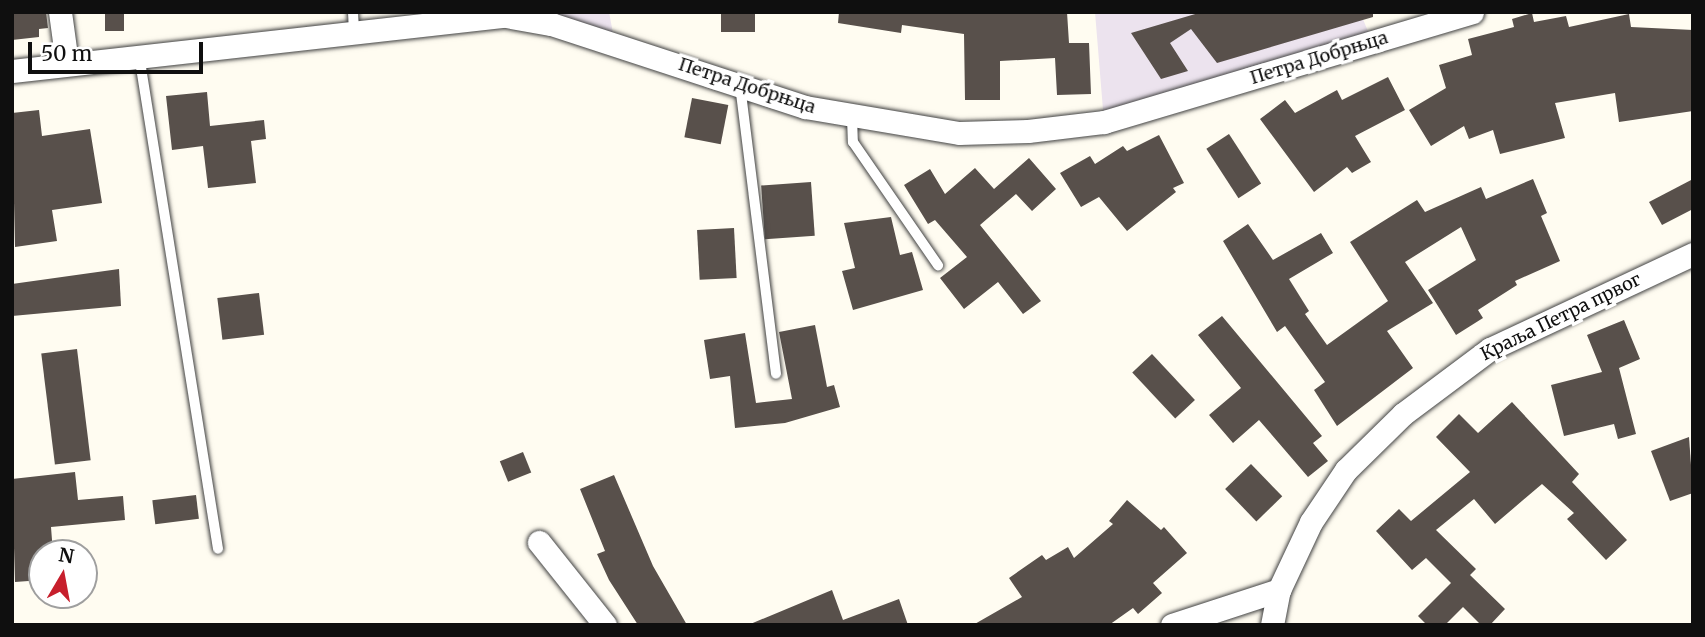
<!DOCTYPE html>
<html>
<head>
<meta charset="utf-8">
<style>
  body { margin:0 }
  #map { position:relative; width:1705px; height:637px; overflow:hidden; background:#fffcf1; font-family:Merriweather,serif }
  div>[style] { position:absolute }
  [style*='--x'] { left:calc(var(--x)*1px); top:calc(var(--y)*1px); width:calc(var(--w)*1px); rotate:calc(var(--a)*1deg) }
  .industrial>* { inset:0; background:#ece3ee }
  .building>* { inset:0; background:#58504b; transform-origin:0 0 }
  .roads { filter:drop-shadow(0 0 2px #424242) drop-shadow(0 0 2px #424242) }
  .lane>* { height:10px; margin:-5px; padding:0 5px; transform-origin:5px; border-radius:5px; background:#fff }
  .street>* { height:23px; margin:-11.5px; padding:0 11.5px; transform-origin:11.5px; border-radius:11.5px; background:#fff }
  span { translate:-50% -50%; white-space:nowrap; text-align:center; line-height:1.15; -webkit-text-stroke:7px #fff; paint-order:stroke }
  .street-label { font-size:18px; color:#0f0f0f }
  .frame { position:absolute; inset:0; border:14px solid #0f0f0f; pointer-events:none }
  .north { position:absolute; left:28px; top:539px; width:70px; height:70px; box-sizing:border-box; background:#fff; border:2px solid #9f9f9f; border-radius:50%; rotate:10deg; font-size:19px; font-weight:700; line-height:28px; text-align:center; color:#0f0f0f }
  .north::after { content:''; display:block; margin:auto; width:24px; height:32px; background:#c71f2c; clip-path:polygon(50% 0,100% 100%,50% 72%,0 100%) }
  .scale { position:absolute; left:28px; top:42px; width:175px; height:32px; box-sizing:border-box; border:4px solid #0f0f0f; border-top:0; padding-left:9px; font-size:21px; line-height:24px; white-space:nowrap; color:#0f0f0f; -webkit-text-stroke:5px #fff; paint-order:stroke }
</style>
</head>
<body>
<div id="map">
  <div class="industrial">
    <div style="clip-path:polygon(548px 12px,609px 12px,615px 44px)"></div>
    <div style="clip-path:polygon(1095px 12px,1360px 12px,1372px 41px,1104px 122px)"></div>
  </div>
  <div class="building">
    <div style="clip-path:polygon(12px 12px,46px 12px,48px 28px,39px 29px,39px 37px,12px 40px)"></div>
    <div style="left:105px;top:12px;width:19px;height:19px"></div>
    <div style="left:721px;top:12px;width:34px;height:20px"></div>
    <div style="clip-path:polygon(839px 12px,1067px 12px,1069px 43px,1089px 43px,1091px 94px,1057px 95px,1055px 58px,1000px 61px,1000px 100px,965px 100px,964px 34px,902px 25px,901px 33px,838px 23px)"></div>
    <div style="clip-path:polygon(1202px 12px,1373px 12px,1373px 17px,1217px 63px,1191px 29px,1170px 43px,1188px 71px,1161px 79px,1131px 33px)"></div>
    <div style="clip-path:polygon(1532px 13px,1534px 22px,1566px 16px,1569px 27px,1629px 14px,1631px 27px,1693px 30px,1693px 111px,1619px 122px,1615px 93px,1555px 103px,1565px 138px,1500px 154px,1493px 130px,1469px 139px,1464px 126px,1431px 146px,1409px 110px,1446px 88px,1439px 65px,1472px 55px,1468px 39px,1514px 27px,1512px 19px)"></div>
    <div style="clip-path:polygon(1388px 77px,1405px 110px,1355px 136px,1371px 162px,1352px 173px,1347px 167px,1314px 192px,1260px 119px,1285px 100px,1295px 113px,1337px 90px,1342px 100px)"></div>
    <div style="clip-path:polygon(207px 92px,210px 126px,264px 120px,266px 139px,251px 141px,256px 183px,208px 188px,203px 146px,172px 150px,166px 96px)"></div>
    <div style="left:692px;top:98px;width:37px;height:40px;rotate:11deg"></div>
    <div style="clip-path:polygon(39px 110px,42px 136px,90px 129px,102px 203px,52px 210px,57px 241px,15px 247px,12px 113px)"></div>
    <div style="left:1229px;top:134px;width:59px;height:27px;rotate:57deg"></div>
    <div style="clip-path:polygon(1159px 135px,1184px 183px,1173px 188px,1176px 192px,1127px 231px,1099px 197px,1081px 207px,1060px 173px,1090px 156px,1095px 164px,1123px 146px,1127px 151px)"></div>
    <div style="clip-path:polygon(1029px 158px,1056px 189px,1032px 211px,1016px 194px,980px 225px,1041px 301px,1023px 314px,998px 282px,964px 309px,940px 278px,967px 257px,935px 220px,928px 224px,904px 185px,930px 169px,945px 194px,975px 168px,994px 189px)"></div>
    <div style="clip-path:polygon(1533px 179px,1547px 213px,1541px 216px,1560px 261px,1515px 281px,1517px 285px,1478px 310px,1483px 318px,1456px 335px,1428px 290px,1476px 260px,1461px 227px,1405px 262px,1433px 303px,1387px 331px,1413px 368px,1337px 426px,1314px 390px,1325px 382px,1285px 326px,1277px 332px,1223px 241px,1248px 224px,1273px 260px,1321px 233px,1333px 253px,1289px 279px,1309px 311px,1305px 314px,1327px 345px,1388px 301px,1350px 242px,1417px 200px,1425px 212px,1481px 187px,1486px 199px)"></div>
    <div style="clip-path:polygon(1693px 179px,1693px 209px,1662px 225px,1649px 202px)"></div>
    <div style="left:811px;top:182px;width:54px;height:50px;rotate:86deg"></div>
    <div style="clip-path:polygon(891px 217px,900px 255px,912px 252px,923px 290px,853px 310px,842px 271px,855px 268px,844px 223px)"></div>
    <div style="left:734px;top:228px;width:50px;height:37px;rotate:87deg"></div>
    <div style="clip-path:polygon(119px 269px,121px 306px,12px 316px,12px 284px)"></div>
    <div style="left:259px;top:293px;width:42px;height:42px;rotate:83deg"></div>
    <div style="clip-path:polygon(1222px 316px,1322px 436px,1313px 443px,1328px 461px,1308px 477px,1259px 420px,1233px 443px,1209px 415px,1241px 388px,1198px 335px)"></div>
    <div style="clip-path:polygon(1624px 320px,1640px 359px,1619px 368px,1636px 434px,1618px 439px,1614px 424px,1564px 436px,1551px 385px,1602px 372px,1587px 335px)"></div>
    <div style="clip-path:polygon(815px 325px,827px 387px,834px 385px,840px 407px,785px 423px,735px 428px,730px 376px,710px 379px,704px 340px,745px 333px,756px 403px,792px 399px,779px 332px)"></div>
    <div style="left:77px;top:349px;width:112px;height:36px;rotate:83deg"></div>
    <div style="left:1152px;top:354px;width:63px;height:27px;rotate:47deg"></div>
    <div style="clip-path:polygon(1512px 402px,1579px 474px,1572px 482px,1627px 540px,1606px 560px,1567px 519px,1574px 513px,1542px 484px,1495px 524px,1474px 499px,1436px 530px,1476px 569px,1470px 575px,1505px 609px,1490px 625px,1481px 625px,1463px 607px,1445px 625px,1427px 625px,1418px 616px,1451px 583px,1426px 558px,1412px 570px,1376px 531px,1399px 509px,1411px 521px,1470px 472px,1436px 437px,1459px 414px,1478px 433px)"></div>
    <div style="clip-path:polygon(1689px 437px,1693px 493px,1670px 501px,1651px 451px)"></div>
    <div style="left:523px;top:452px;width:22px;height:25px;rotate:68deg"></div>
    <div style="left:1251px;top:464px;width:45px;height:36px;rotate:46deg"></div>
    <div style="clip-path:polygon(75px 472px,78px 500px,123px 496px,125px 520px,51px 527px,53px 553px,42px 553px,42px 580px,15px 582px,12px 479px)"></div>
    <div style="clip-path:polygon(614px 475px,653px 566px,687px 625px,638px 625px,609px 580px,597px 554px,605px 551px,580px 489px)"></div>
    <div style="left:196px;top:495px;width:24px;height:44px;rotate:83deg"></div>
    <div style="clip-path:polygon(1127px 500px,1161px 530px,1164px 527px,1187px 553px,1153px 583px,1162px 593px,1138px 614px,1133px 608px,1109px 625px,973px 625px,1022px 597px,1009px 578px,1042px 555px,1046px 560px,1068px 547px,1074px 558px,1113px 524px,1109px 521px)"></div>
    <div style="clip-path:polygon(832px 590px,843px 620px,899px 599px,908px 625px,748px 625px)"></div>
  </div>
  <div class="roads">
    <div class="lane">
      <div style="--x:353;--y:12;--w:20;--a:87"></div>
      <div style="--x:139;--y:55;--w:500;--a:80.91"></div>
      <div style="--x:740;--y:85;--w:291;--a:82.9"></div>
      <div style="--x:852;--y:117;--w:25;--a:88"></div>
      <div style="--x:853;--y:142;--w:150;--a:55.4"></div>
    </div>
    <div class="street">
      <div style="--x:60;--y:12;--w:51;--a:82.2"></div>
      <div style="--x:12;--y:71;--w:497;--a:-6.4"></div>
      <div style="--x:506;--y:16;--w:46;--a:10.1"></div>
      <div style="--x:551;--y:24;--w:267;--a:18.1"></div>
      <div style="--x:805;--y:107;--w:156;--a:9.6"></div>
      <div style="--x:959;--y:133;--w:69;--a:-1.7"></div>
      <div style="--x:1028;--y:131;--w:77;--a:-6.8"></div>
      <div style="--x:1104;--y:122;--w:384;--a:-16.6"></div>
      <div style="--x:539;--y:542;--w:106;--a:51.5"></div>
      <div style="--x:1172;--y:625;--w:113;--a:-18.1"></div>
      <div style="--x:1272;--y:625;--w:36;--a:-79"></div>
      <div style="--x:1279;--y:590;--w:75;--a:-64.8"></div>
      <div style="--x:1311;--y:522;--w:63;--a:-56.1"></div>
      <div style="--x:1346;--y:470;--w:80;--a:-44.5"></div>
      <div style="--x:1403;--y:414;--w:109;--a:-36.8"></div>
      <div style="--x:1490;--y:349;--w:224;--a:-25.1"></div>
    </div>
  </div>
  <div class="street-label">
    <span style="left:1319px;top:58px;rotate:-17deg">Петра Добрњца</span>
    <span style="left:747px;top:86px;rotate:18deg">Петра Добрњца</span>
    <span style="left:1561px;top:317px;rotate:-26deg">Краља Петра првог</span>
  </div>
  <div class="frame"></div>
  <div class="north">N</div>
  <div class="scale">50 m</div>
</div>
</body>
</html>
